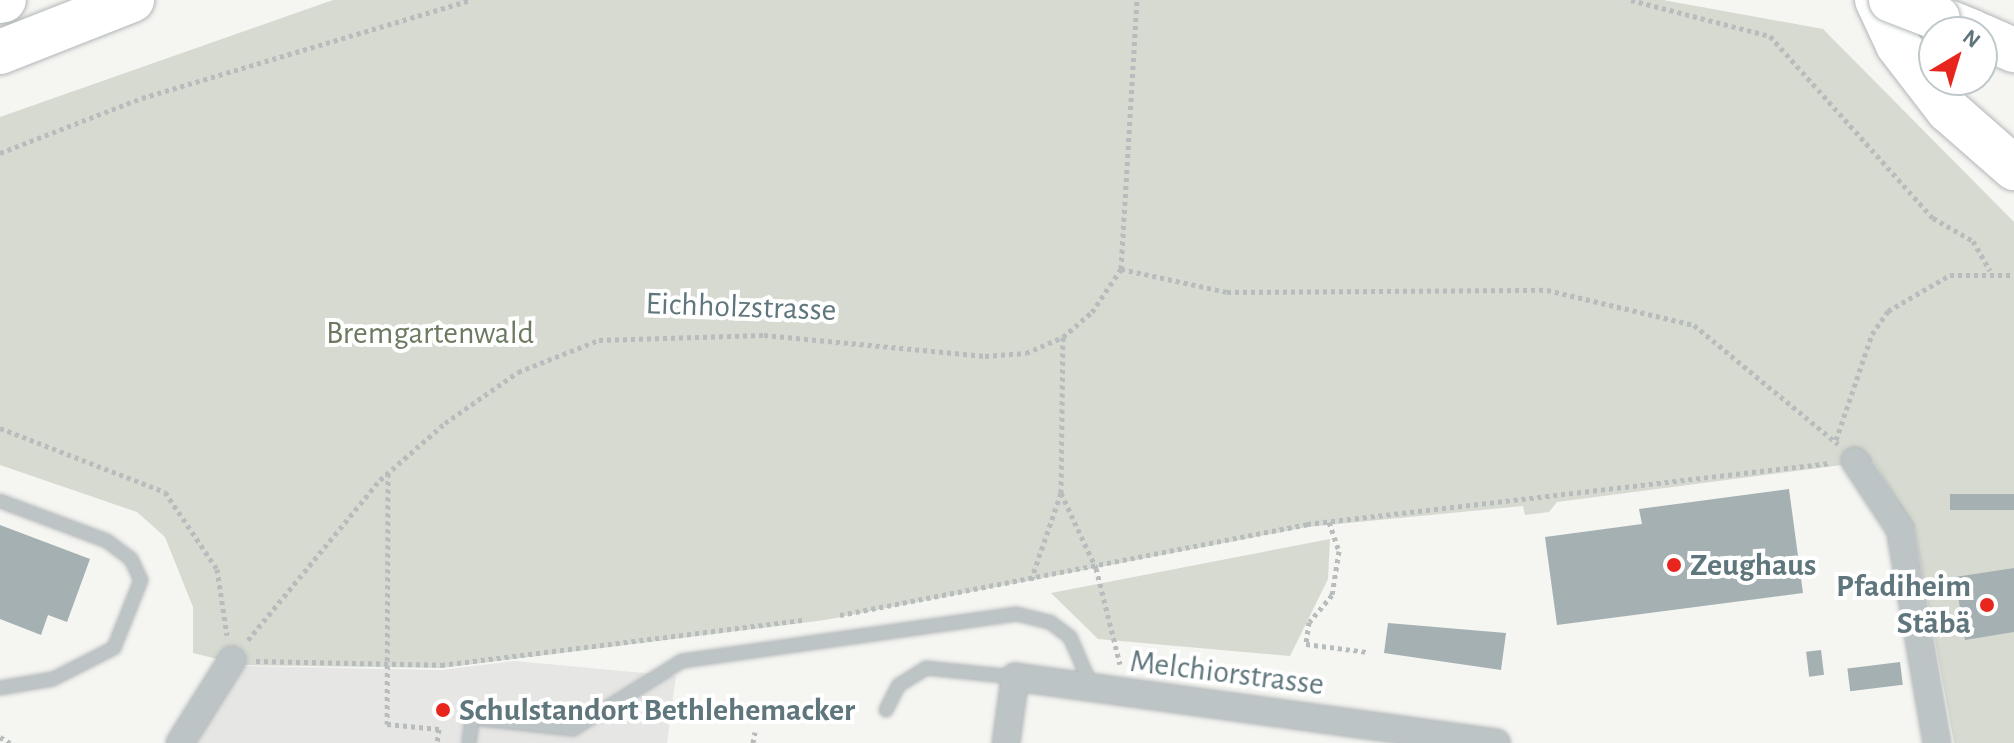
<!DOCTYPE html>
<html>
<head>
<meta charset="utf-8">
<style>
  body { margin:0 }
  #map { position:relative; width:2014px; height:743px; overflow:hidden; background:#f5f5f1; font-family:"Alegreya Sans",sans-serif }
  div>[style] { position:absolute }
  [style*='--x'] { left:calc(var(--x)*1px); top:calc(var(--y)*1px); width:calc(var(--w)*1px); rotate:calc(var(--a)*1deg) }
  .built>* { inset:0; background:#e6e6e5 }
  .green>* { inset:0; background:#d6dad0 }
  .building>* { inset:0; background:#a5b0b3; transform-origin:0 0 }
  .path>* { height:5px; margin-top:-2.5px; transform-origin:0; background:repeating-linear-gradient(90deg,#b7bcbd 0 4px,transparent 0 8px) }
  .roads { filter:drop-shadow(0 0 2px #b1b6b8) drop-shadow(0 0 2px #b1b6b8) }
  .lane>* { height:12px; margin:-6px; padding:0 6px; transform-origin:6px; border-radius:6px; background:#bdc4c6 }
  .street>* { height:26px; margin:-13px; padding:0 13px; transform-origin:13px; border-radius:13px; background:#bdc4c6 }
  .highway>* { height:44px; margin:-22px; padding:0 22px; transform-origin:22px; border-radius:22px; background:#fff }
  .bridges { filter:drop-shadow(0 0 2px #b1b6b8) drop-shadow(0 0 2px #b1b6b8) }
  .highway-bridge>* { height:44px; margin:-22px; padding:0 22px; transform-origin:22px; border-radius:22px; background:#fff }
  .dots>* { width:22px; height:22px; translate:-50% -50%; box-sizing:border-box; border:4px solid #fff; border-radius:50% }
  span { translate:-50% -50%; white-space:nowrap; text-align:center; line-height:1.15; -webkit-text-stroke:8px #fff; paint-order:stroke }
  .street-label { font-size:32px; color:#5f767d }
  .park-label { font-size:32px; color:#6c7a62 }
  .poi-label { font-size:32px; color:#5f767d; font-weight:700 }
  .left { translate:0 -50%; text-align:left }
  .right { translate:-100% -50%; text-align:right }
  .north { position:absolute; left:1918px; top:16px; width:80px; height:80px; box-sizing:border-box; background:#fff; border:2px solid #bfc8cb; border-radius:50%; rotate:38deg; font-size:22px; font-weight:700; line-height:32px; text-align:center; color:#5f767d }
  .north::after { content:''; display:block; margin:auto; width:28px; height:36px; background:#e8261e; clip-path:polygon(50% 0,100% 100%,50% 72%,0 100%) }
</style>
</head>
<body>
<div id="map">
  <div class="built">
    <div style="clip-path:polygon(515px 661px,676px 676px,667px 743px,193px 743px,242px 666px,442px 670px)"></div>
  </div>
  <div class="green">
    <div style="clip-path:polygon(333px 0,1663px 0,1823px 29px,2014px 222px,2014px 743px,1954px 743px,1914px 528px,1873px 461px,1557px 502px,1549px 512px,1525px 515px,1523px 506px,1307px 527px,825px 620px,441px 668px,242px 665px,193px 653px,193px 607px,165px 537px,137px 512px,0 465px,0 117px)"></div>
    <div style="clip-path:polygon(1330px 539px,1328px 579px,1290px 656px,1098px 639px,1051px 593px)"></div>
  </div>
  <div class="building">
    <div style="clip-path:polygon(1789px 489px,1803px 593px,1557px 625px,1545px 537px,1642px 524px,1639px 509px)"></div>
    <div style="left:2014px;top:494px;width:16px;height:64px;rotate:90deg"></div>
    <div style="clip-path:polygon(0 525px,90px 559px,67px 622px,48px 615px,41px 635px,0 619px)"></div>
    <div style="clip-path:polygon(2014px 568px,2014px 632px,1965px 640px,1955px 577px)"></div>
    <div style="clip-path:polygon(1388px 623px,1506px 633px,1501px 670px,1384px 653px)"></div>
    <div style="left:1821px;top:650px;width:25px;height:15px;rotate:83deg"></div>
    <div style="left:1900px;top:662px;width:23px;height:53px;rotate:83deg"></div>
  </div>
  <div class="path">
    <div style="--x:1631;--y:0;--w:144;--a:14.5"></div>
    <div style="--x:1770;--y:36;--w:244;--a:48.2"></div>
    <div style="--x:1933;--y:218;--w:46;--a:29.9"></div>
    <div style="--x:1973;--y:241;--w:34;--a:60"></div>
    <div style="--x:0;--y:153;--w:152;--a:-21.2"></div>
    <div style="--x:142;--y:98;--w:342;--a:-16.6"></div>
    <div style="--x:1121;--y:269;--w:108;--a:12.2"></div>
    <div style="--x:1227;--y:292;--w:320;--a:-0.4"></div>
    <div style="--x:1547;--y:290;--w:151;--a:13.4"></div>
    <div style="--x:1694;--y:325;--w:187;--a:39.6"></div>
    <div style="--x:0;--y:428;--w:177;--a:21.2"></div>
    <div style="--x:165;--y:492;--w:93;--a:56"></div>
    <div style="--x:217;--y:569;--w:67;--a:81.4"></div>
    <div style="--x:1836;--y:440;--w:112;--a:-71.2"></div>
    <div style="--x:1872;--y:334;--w:28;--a:-55"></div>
    <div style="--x:1888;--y:311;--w:72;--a:-30.1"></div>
    <div style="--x:1950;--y:275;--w:64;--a:0"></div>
    <div style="--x:388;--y:473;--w:251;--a:90.2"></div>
    <div style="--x:387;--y:724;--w:52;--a:5.5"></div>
    <div style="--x:439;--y:729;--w:14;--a:98"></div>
    <div style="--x:1061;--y:493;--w:156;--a:-89.3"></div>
    <div style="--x:1329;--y:522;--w:31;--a:71"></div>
    <div style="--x:1339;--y:551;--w:45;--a:99"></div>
    <div style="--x:1332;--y:595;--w:35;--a:130"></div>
    <div style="--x:1309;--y:622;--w:22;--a:98"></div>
    <div style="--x:1306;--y:644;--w:63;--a:7.4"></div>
    <div style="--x:1031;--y:580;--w:92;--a:-71"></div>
    <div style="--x:1061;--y:493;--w:83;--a:65"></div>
    <div style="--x:1096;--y:568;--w:99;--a:76"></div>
    <div style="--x:840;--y:615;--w:476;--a:-11"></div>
    <div style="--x:1307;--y:524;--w:527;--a:-6.65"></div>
    <div style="--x:248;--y:640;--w:207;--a:-50.5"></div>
    <div style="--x:380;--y:480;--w:86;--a:-41.2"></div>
    <div style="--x:445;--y:423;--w:89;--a:-34.9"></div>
    <div style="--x:518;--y:372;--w:87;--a:-21.6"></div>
    <div style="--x:599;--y:340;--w:165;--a:-1.7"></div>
    <div style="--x:764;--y:335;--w:222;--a:5.4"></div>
    <div style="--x:985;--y:356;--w:41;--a:-4.2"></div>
    <div style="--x:1026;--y:353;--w:40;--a:-23.4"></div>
    <div style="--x:1063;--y:337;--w:38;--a:-41"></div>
    <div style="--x:1092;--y:312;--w:52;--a:-56"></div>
    <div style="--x:1121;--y:269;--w:269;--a:-86.6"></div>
    <div style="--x:256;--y:661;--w:185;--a:1.2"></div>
    <div style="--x:441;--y:665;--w:365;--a:-7.1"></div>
    <div style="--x:0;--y:737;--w:12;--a:31"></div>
    <div style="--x:753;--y:743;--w:11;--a:-80"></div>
  </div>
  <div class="roads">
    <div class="lane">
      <div style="--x:0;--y:501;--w:114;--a:20.5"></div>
      <div style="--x:107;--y:541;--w:30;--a:37"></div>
      <div style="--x:131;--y:559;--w:23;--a:65"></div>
      <div style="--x:141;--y:580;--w:73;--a:111.7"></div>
      <div style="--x:114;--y:648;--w:68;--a:153.1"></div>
      <div style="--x:53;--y:679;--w:54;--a:170.4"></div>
      <div style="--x:886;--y:710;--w:28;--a:-63"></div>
      <div style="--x:899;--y:685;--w:32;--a:-32"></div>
      <div style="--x:926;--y:668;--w:89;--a:5.8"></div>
      <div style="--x:469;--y:743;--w:25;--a:-83"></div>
      <div style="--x:472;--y:718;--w:102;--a:6.2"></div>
      <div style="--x:573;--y:729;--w:128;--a:-32"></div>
      <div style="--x:682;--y:661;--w:338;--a:-8"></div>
      <div style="--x:1017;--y:614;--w:34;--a:14"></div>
      <div style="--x:1050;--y:622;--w:25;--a:37"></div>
      <div style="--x:1070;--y:637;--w:58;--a:66.5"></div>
    </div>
    <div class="street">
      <div style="--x:1855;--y:461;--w:82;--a:56.5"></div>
      <div style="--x:1900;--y:529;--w:217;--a:80.2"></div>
      <div style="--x:180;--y:743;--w:98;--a:-57.9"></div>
      <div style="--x:1006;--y:743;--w:67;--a:-82.2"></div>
      <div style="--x:1015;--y:677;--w:486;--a:7.8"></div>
    </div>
    <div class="highway">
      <div style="--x:1877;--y:0;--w:50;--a:65"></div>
      <div style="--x:1898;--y:45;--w:82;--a:52.4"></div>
      <div style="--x:1948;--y:110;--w:88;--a:41.3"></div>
      <div style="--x:0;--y:1;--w:4;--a:-14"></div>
      <div style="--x:1938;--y:18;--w:38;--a:22"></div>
      <div style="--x:1982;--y:36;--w:35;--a:24"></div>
      <div style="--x:0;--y:52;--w:142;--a:-21.5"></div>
    </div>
  </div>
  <div class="bridges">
    <div class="highway-bridge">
      <div style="--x:1891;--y:0;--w:50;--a:21"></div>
    </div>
  </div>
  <div class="dots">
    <div style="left:1674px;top:565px;background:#e8261e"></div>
    <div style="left:1987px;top:605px;background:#e8261e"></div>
    <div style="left:443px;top:710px;background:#e8261e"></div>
  </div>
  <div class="street-label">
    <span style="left:741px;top:307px;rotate:2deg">Eichholzstrasse</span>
    <span style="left:1227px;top:673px;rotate:7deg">Melchiorstrasse</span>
  </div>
  <div class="park-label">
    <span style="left:430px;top:333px">Bremgartenwald</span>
  </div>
  <div class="poi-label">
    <span class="left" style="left:1690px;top:565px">Zeughaus</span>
    <span class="right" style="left:1971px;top:605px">Pfadiheim<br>Stäbä</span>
    <span class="left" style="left:459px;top:710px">Schulstandort Bethlehemacker</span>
  </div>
  <div class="north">N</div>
</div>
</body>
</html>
